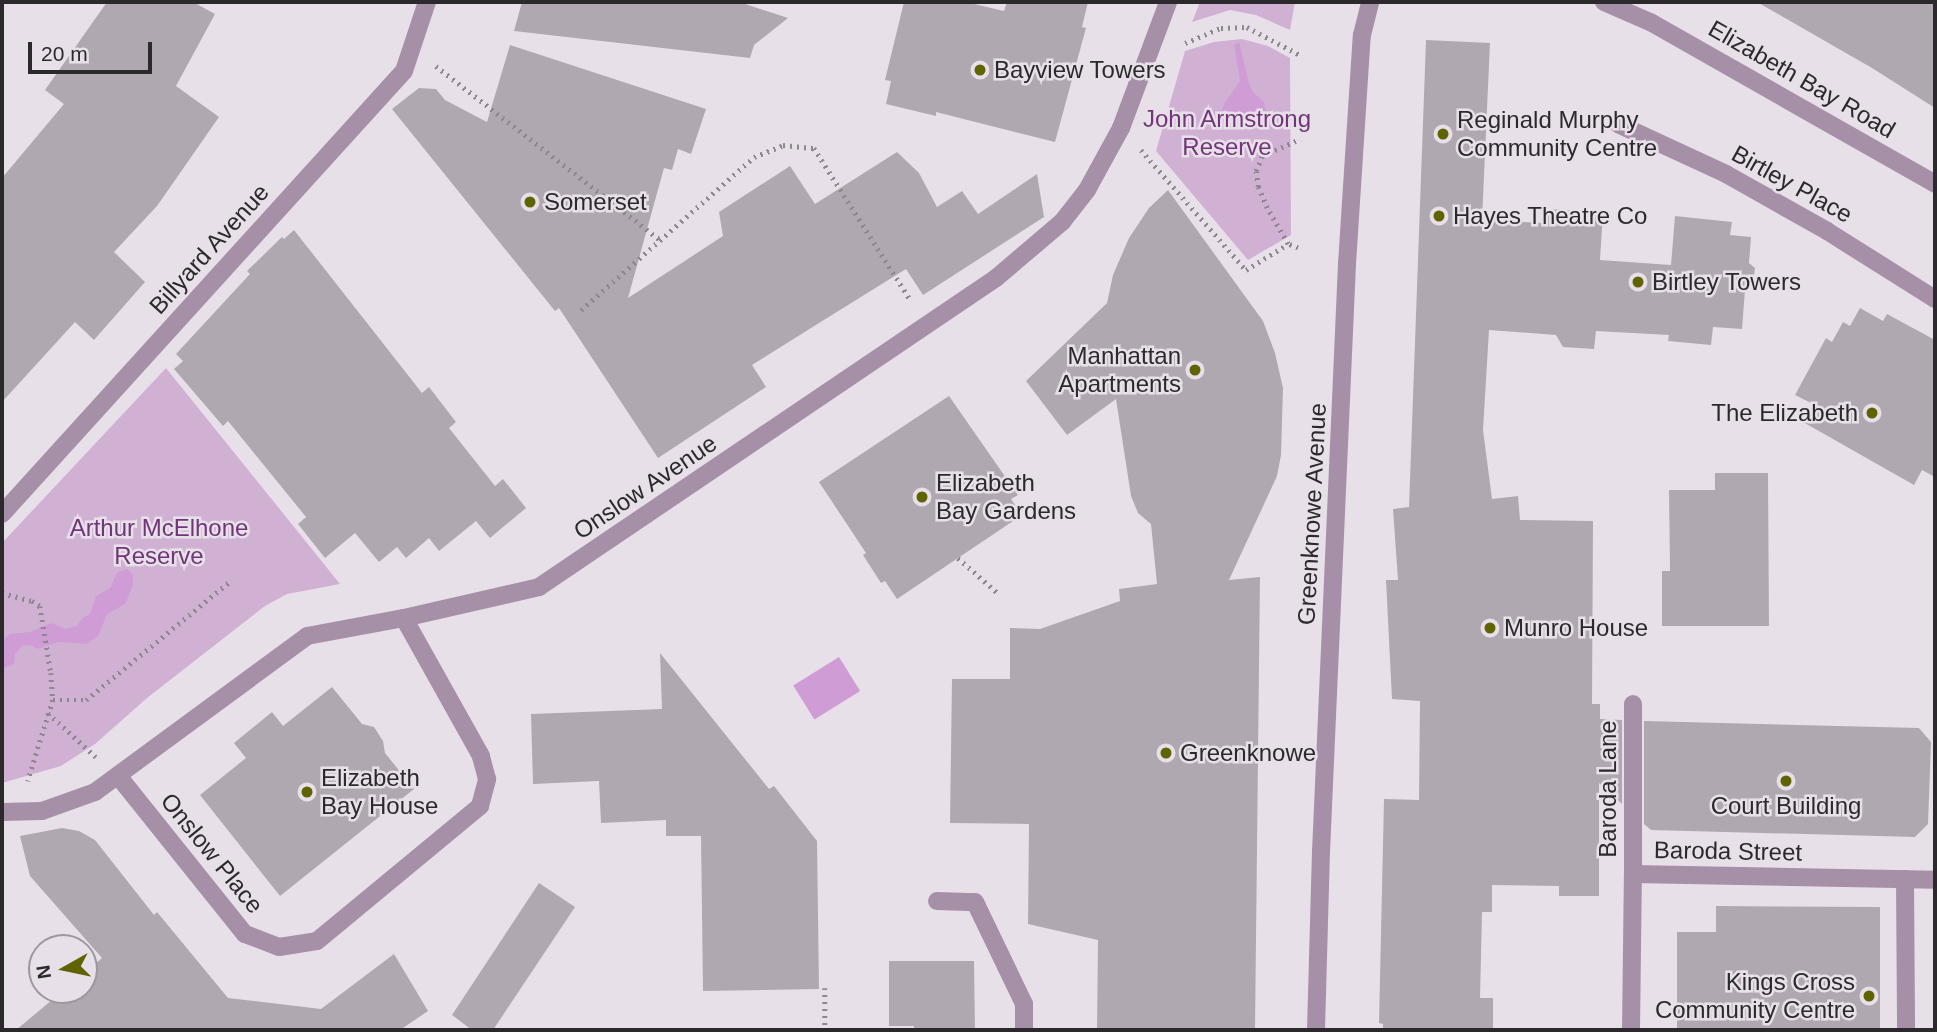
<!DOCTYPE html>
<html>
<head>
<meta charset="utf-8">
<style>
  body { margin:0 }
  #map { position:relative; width:1937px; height:1032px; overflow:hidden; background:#e8e0e9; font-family:Arial,sans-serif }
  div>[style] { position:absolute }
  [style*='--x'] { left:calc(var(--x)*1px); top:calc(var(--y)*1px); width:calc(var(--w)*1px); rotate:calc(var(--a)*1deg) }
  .green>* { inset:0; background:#d0b1d4 }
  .water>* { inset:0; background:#cf9cd5; transform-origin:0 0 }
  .building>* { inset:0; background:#b0a8b0 }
  .path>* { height:4.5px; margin-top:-2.25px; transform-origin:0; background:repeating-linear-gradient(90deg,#8d888e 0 2px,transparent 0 7px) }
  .service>* { height:18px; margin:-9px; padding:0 9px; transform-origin:9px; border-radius:9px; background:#a690a8 }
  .pedestrian>* { height:18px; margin:-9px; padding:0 9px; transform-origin:9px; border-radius:9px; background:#a690a8 }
  .minor>* { height:18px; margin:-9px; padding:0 9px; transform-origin:9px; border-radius:9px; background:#a690a8 }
  .dots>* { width:19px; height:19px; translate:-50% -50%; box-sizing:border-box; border:4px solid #e8e0e9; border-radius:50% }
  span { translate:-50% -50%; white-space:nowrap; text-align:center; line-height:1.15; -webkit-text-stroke:5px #e8e0e9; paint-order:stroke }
  .poi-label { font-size:24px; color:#2c292d }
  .left { translate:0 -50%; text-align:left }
  .right { translate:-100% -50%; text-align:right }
  .street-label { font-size:24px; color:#2c292d }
  .park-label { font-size:24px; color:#713579 }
  .frame { position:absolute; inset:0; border:4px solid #2c292d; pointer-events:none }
  .north { position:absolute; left:28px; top:934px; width:70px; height:70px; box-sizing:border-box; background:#e8e0e9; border:2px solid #9d979e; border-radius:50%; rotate:261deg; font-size:19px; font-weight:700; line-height:28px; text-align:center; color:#2c292d }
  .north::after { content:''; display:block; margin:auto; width:24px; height:32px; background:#5f6400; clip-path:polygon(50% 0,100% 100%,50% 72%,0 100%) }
  .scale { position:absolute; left:28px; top:42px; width:124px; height:32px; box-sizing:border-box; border:4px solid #2c292d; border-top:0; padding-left:9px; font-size:21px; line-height:24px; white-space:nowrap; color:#2c292d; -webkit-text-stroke:5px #e8e0e9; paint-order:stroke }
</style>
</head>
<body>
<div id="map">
  <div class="green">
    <div style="clip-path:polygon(1200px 2px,1295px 2px,1290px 30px,1256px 15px,1230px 10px,1192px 22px)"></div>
    <div style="clip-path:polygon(1242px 39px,1268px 46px,1290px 58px,1291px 235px,1248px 260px,1156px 151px,1185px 51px,1214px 42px)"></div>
    <div style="clip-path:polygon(166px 368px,340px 584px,287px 594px,265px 606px,147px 698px,95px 744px,61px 766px,2px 783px,2px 543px)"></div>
  </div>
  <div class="water">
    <div style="clip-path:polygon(1239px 42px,1249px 83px,1253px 92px,1264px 102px,1267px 116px,1262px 122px,1226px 128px,1220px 117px,1224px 104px,1240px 81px,1234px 45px)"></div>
    <div style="clip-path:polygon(127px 569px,133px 575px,133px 585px,125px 604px,107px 614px,98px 636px,87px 644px,58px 642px,37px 649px,30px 645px,22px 646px,15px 654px,14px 664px,2px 669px,2px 641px,10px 634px,30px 632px,51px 623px,66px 629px,77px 626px,82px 618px,90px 614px,96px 596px,110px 588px,117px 573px)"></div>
    <div style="left:839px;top:657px;width:40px;height:54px;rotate:58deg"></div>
  </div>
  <div class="building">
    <div style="clip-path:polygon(107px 2px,193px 2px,215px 14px,176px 86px,219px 117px,157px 206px,114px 252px,145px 282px,94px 340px,75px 322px,2px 402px,2px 178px,64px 104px,45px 90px)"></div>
    <div style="clip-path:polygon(522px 2px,739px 2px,788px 18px,754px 45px,750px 58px,514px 31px)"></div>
    <div style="clip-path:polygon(904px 2px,966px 2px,1004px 11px,1007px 2px,1088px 2px,1082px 27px,1086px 28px,1055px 142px,936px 112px,936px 116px,886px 104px,891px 81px,885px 80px)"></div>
    <div style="clip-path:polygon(1757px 2px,1935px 2px,1935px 108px,1872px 68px)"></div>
    <div style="clip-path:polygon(1426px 40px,1490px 43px,1482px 220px,1543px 223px,1545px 209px,1603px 212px,1600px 260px,1671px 265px,1675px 216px,1732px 222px,1730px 235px,1751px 237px,1749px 263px,1755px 268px,1753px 286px,1745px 290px,1742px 329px,1713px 327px,1711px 345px,1668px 341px,1669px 335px,1596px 331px,1594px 349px,1563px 347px,1556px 335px,1489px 330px,1483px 430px,1492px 499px,1518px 496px,1520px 520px,1593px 521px,1592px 704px,1600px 704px,1600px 719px,1622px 720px,1622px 804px,1599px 783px,1599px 896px,1559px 896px,1559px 886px,1492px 885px,1492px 912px,1482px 912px,1480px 998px,1493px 998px,1493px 1030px,1383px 1030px,1383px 1024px,1379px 1023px,1384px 799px,1419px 800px,1420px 701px,1392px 699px,1386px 580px,1398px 580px,1393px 509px,1409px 507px)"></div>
    <div style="clip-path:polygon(510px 45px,706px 109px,691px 154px,678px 149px,672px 170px,664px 168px,628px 298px,723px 236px,719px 212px,790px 166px,815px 204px,897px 152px,919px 173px,937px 207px,962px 191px,978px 214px,1037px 174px,1044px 217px,923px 295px,906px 269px,811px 328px,752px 365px,766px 387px,658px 458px,559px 308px,555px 311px,392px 109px,419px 88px,436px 89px,445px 100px,487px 122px)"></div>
    <div style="clip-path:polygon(1168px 190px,1263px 321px,1275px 353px,1283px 388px,1281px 455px,1277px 476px,1229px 580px,1260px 577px,1255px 1030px,1097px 1030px,1098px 940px,1028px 924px,1029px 824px,950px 823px,952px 679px,1010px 679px,1010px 628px,1040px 629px,1120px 601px,1119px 589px,1157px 584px,1151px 524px,1138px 513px,1131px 496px,1116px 399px,1067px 435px,1026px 381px,1107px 303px,1113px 275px,1129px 238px,1149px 208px)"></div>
    <div style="clip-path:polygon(294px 230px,422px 393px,429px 387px,456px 422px,449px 428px,495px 486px,503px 479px,526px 508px,490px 538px,476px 521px,439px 551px,429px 538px,406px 558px,397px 547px,379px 562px,355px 533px,325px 558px,298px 524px,306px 517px,228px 421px,223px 426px,174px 369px,183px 361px,176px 354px,250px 274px,247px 271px,282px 237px,284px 239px)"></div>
    <div style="clip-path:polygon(1860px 308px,1883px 321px,1887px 314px,1935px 340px,1935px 477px,1922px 470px,1914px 485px,1803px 422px,1813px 404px,1795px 395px,1826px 338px,1832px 342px,1843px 322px,1850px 326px)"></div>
    <div style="clip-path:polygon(949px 396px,1018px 495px,1011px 499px,1022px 515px,897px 599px,885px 581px,881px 583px,863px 555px,866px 553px,819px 482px)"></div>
    <div style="clip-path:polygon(1715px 473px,1768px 473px,1769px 626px,1662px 626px,1662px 571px,1670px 571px,1669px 490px,1715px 490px)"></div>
    <div style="clip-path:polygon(660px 653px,769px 789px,774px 786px,817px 841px,819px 989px,703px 991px,701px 836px,666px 836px,666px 820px,601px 823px,599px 781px,533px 784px,531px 714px,662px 709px)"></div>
    <div style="clip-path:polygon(332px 687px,362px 724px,374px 727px,383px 741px,385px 753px,414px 789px,280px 896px,200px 795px,246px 758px,234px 743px,272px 712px,283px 726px)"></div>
    <div style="clip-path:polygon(1644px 721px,1919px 728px,1931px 742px,1928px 824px,1915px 837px,1651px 830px,1644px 824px)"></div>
    <div style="clip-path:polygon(62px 828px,79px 831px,95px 840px,154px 915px,157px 912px,228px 998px,321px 1009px,394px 954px,428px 1011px,400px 1030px,16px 1030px,64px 990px,84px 990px,84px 973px,102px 958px,30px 876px,20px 836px)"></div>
    <div style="clip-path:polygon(539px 883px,575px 907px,493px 1030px,472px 1030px,452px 1015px)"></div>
    <div style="clip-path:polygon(1716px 906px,1880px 907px,1880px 1030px,1677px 1030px,1677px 932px,1716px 932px)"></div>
    <div style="clip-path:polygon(889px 961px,974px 961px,975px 1030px,914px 1030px,914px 1026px,889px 1026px)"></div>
  </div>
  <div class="path">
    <div style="--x:1185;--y:43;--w:39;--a:-23"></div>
    <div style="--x:1221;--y:28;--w:26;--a:-2"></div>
    <div style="--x:1247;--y:27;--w:60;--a:27.8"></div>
    <div style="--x:436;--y:66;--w:284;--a:37.8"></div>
    <div style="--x:1141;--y:150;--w:159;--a:48.8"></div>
    <div style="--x:1246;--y:270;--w:49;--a:-31.8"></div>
    <div style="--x:1298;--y:248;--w:11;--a:-158"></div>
    <div style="--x:1288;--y:244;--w:42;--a:-120.3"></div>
    <div style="--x:1267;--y:208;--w:23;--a:-113"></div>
    <div style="--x:1258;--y:187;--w:16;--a:-97"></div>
    <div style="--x:1256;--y:171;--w:16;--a:-68"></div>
    <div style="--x:1262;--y:156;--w:42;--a:-24.1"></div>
    <div style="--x:581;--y:310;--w:231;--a:-41.5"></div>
    <div style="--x:754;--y:157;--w:31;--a:-22"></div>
    <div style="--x:783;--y:145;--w:31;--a:6"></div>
    <div style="--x:814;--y:148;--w:181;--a:57.6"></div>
    <div style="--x:958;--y:558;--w:56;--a:41.4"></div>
    <div style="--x:2;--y:593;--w:31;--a:15"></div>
    <div style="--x:32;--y:601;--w:9;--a:32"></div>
    <div style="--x:40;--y:606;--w:68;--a:80.7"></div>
    <div style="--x:51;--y:673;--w:27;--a:86"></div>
    <div style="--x:53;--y:700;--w:85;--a:107.2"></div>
    <div style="--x:53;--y:700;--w:33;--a:0"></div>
    <div style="--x:86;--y:700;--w:185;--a:-39.5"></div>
    <div style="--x:48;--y:713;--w:65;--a:42.5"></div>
    <div style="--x:825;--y:988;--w:42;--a:90"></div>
  </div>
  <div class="service">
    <div style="--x:1618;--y:124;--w:119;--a:24.8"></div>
    <div style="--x:1726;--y:174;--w:116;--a:29.4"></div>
    <div style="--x:1827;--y:231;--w:128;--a:32.2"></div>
    <div style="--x:1633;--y:704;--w:170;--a:90"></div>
    <div style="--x:937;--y:901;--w:38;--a:2"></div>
    <div style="--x:975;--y:902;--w:113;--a:64.3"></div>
    <div style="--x:1631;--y:1030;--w:156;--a:-89.3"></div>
    <div style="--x:1633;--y:874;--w:302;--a:1.1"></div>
  </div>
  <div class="pedestrian">
    <div style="--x:1905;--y:879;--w:151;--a:89.6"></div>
  </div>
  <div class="minor">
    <div style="--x:1604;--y:2;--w:52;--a:23.6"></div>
    <div style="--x:1652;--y:23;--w:326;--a:29.6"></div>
    <div style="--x:2;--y:514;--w:598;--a:-47.78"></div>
    <div style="--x:404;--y:71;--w:73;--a:-71.6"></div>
    <div style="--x:119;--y:777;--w:201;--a:51.3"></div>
    <div style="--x:245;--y:934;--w:36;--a:21"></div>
    <div style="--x:279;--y:947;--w:38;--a:-9"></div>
    <div style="--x:317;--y:941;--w:212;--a:-39.6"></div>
    <div style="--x:480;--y:806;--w:28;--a:-75"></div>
    <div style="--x:487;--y:779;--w:24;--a:-105"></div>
    <div style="--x:481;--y:756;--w:158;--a:-119.2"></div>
    <div style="--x:2;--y:812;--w:40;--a:-1.4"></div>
    <div style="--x:42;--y:811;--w:56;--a:-19.7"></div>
    <div style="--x:95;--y:792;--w:263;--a:-36.3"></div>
    <div style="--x:307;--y:636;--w:99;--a:-10.5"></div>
    <div style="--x:404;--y:618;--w:139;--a:-12.9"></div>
    <div style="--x:539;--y:587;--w:552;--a:-34.06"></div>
    <div style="--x:996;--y:278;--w:87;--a:-40.3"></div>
    <div style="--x:1062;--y:222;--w:41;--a:-52"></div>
    <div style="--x:1087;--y:190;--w:71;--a:-61.3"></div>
    <div style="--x:1121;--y:128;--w:134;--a:-69.5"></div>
    <div style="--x:1024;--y:1004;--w:26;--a:90"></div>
    <div style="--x:1316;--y:1030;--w:178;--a:-88.4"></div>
    <div style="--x:1321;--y:852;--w:589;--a:-87.47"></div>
    <div style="--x:1347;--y:264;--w:229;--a:-86.3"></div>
    <div style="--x:1362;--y:35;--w:34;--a:-76"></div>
  </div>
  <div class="dots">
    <div style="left:980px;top:70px;background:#5f6400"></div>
    <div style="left:1443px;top:134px;background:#5f6400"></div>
    <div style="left:530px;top:202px;background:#5f6400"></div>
    <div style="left:1439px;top:216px;background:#5f6400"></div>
    <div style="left:1638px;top:282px;background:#5f6400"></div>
    <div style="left:1195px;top:370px;background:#5f6400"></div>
    <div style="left:1872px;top:413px;background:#5f6400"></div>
    <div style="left:922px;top:497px;background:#5f6400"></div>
    <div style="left:1490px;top:628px;background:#5f6400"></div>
    <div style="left:1166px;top:753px;background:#5f6400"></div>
    <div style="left:1786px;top:781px;background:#5f6400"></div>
    <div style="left:307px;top:792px;background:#5f6400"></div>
    <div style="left:1869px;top:996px;background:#5f6400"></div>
  </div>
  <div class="poi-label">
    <span class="left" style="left:994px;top:70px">Bayview Towers</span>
    <span class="left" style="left:1457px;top:134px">Reginald Murphy<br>Community Centre</span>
    <span class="left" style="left:544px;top:202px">Somerset</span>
    <span class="left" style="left:1453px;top:216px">Hayes Theatre Co</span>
    <span class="left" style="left:1652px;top:282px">Birtley Towers</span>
    <span class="right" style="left:1181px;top:370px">Manhattan<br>Apartments</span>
    <span class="right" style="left:1858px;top:413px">The Elizabeth</span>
    <span class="left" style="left:936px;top:497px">Elizabeth<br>Bay Gardens</span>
    <span class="left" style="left:1504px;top:628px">Munro House</span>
    <span class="left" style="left:1180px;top:753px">Greenknowe</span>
    <span class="left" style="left:321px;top:792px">Elizabeth<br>Bay House</span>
    <span style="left:1786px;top:806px">Court Building</span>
    <span class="right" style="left:1855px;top:996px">Kings Cross<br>Community Centre</span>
  </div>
  <div class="street-label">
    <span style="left:1802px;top:79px;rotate:30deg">Elizabeth Bay Road</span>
    <span style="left:1792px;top:184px;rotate:29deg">Birtley Place</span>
    <span style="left:209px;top:249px;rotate:-48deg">Billyard Avenue</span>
    <span style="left:645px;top:487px;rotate:-34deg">Onslow Avenue</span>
    <span style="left:1312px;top:514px;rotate:-87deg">Greenknowe Avenue</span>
    <span style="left:1608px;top:789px;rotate:-90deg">Baroda Lane</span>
    <span style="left:1728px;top:851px;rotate:1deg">Baroda Street</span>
    <span style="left:212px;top:853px;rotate:51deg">Onslow Place</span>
  </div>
  <div class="park-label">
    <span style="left:1227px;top:133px">John Armstrong<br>Reserve</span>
    <span style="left:159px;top:542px">Arthur McElhone<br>Reserve</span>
  </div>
  <div class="frame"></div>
  <div class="north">N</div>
  <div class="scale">20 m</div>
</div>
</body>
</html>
